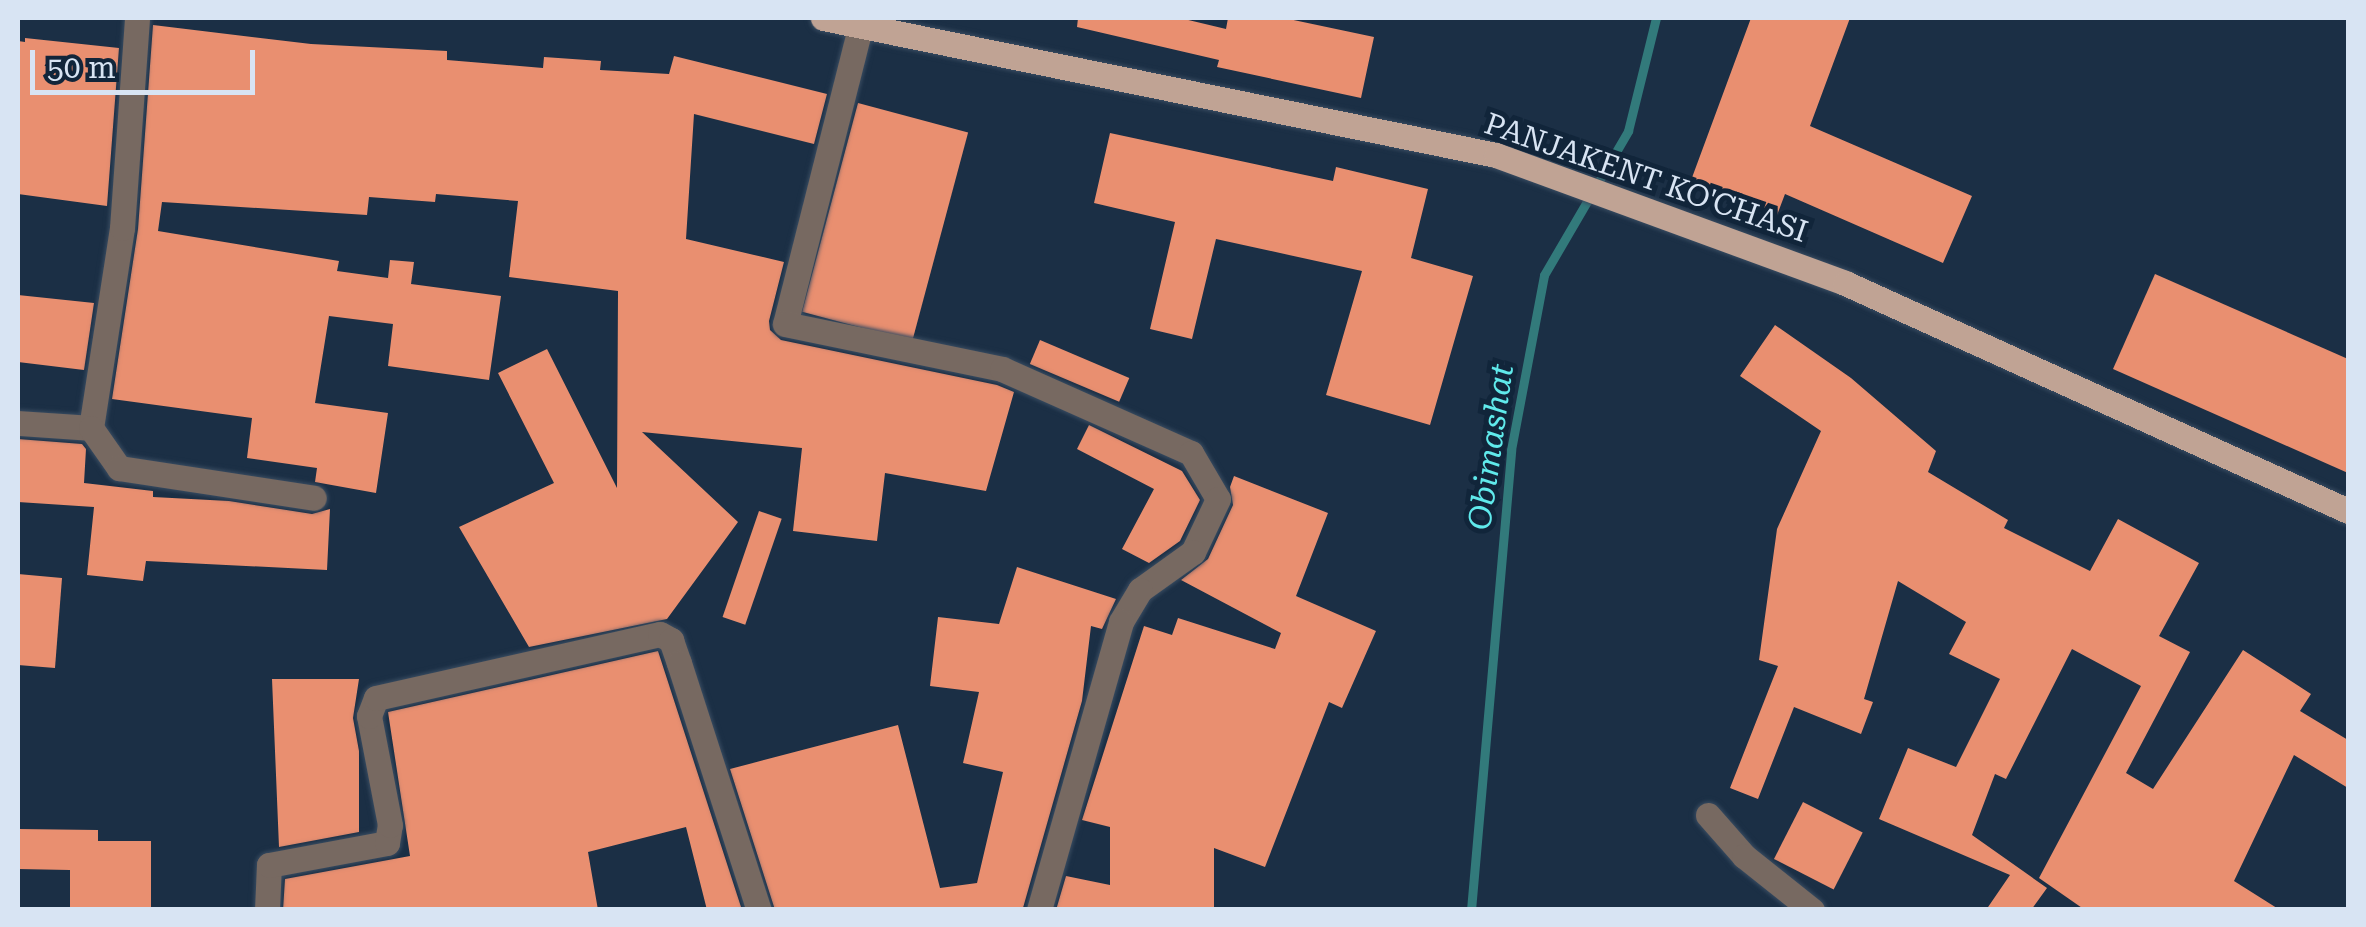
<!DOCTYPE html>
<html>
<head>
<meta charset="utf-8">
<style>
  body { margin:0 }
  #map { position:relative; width:2366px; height:927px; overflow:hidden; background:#1b2f45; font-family:"Roboto Serif",serif }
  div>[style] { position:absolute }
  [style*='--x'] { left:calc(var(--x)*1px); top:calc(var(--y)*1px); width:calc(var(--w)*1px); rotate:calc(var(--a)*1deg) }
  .stream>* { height:9px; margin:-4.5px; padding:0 4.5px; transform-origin:4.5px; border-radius:4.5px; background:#327a7b }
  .building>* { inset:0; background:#e98f70; transform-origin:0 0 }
  .roads { filter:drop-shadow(0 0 2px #394c61) drop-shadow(0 0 2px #394c61) }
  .minor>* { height:25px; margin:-12.5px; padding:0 12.5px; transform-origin:12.5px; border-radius:12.5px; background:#776961 }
  .primary>* { height:25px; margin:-12.5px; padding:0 12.5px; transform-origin:12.5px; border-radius:12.5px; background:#c0a394 }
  span { translate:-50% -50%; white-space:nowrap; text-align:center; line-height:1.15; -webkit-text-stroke:10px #11253a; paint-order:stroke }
  .street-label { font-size:30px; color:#d8e4f3 }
  .water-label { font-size:32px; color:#60eaec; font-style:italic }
  .frame { position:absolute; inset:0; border:20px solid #d8e4f3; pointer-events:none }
  .scale { position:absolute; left:30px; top:50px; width:225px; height:45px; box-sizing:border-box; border:5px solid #d8e4f3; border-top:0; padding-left:12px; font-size:30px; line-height:35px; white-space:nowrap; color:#d8e4f3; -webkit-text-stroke:8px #11253a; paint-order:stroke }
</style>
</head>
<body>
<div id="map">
  <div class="stream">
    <div style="--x:1471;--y:910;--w:462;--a:-85"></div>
    <div style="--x:1511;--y:450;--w:178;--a:-79.3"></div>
    <div style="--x:1544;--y:275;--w:167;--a:-59.7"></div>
    <div style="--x:1628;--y:131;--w:116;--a:-76.1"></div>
  </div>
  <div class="building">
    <div style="clip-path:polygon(1078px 18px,1180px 18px,1226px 29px,1228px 18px,1284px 18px,1374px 37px,1361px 98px,1217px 67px,1219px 60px,1077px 27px)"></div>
    <div style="clip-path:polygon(1751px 18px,1850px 18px,1810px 126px,1972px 196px,1943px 263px,1785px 194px,1777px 215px,1690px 183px)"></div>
    <div style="clip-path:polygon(153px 25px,311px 44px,447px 51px,447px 60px,543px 68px,544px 57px,601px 61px,600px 70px,669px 74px,674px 56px,827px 94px,814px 144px,694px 114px,686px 239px,784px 262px,769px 321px,770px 330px,781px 340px,997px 385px,1014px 392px,986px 491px,885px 473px,877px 541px,793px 531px,802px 448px,642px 432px,738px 522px,667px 619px,529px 647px,459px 527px,554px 483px,498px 373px,547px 349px,617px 488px,618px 291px,509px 277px,518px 201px,436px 194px,435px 202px,369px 197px,367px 215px,162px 202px,158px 231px,339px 261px,337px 271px,388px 278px,390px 260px,414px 262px,411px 284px,501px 296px,489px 380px,388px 366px,393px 324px,329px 316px,315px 403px,388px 413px,376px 493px,315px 482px,317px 468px,247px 458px,252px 418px,112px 399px,138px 229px)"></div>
    <div style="clip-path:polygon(25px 38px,119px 48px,107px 206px,18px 194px,18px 41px,25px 42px)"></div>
    <div style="left:858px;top:103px;width:114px;height:216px;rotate:15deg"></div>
    <div style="clip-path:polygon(1110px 133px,1333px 181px,1336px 167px,1428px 189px,1411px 258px,1473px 276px,1430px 425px,1326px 395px,1362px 271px,1216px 239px,1192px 339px,1150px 329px,1175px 222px,1094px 203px)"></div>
    <div style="clip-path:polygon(2155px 274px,2348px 359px,2348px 473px,2113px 369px)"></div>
    <div style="clip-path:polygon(18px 295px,94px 303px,84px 370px,18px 362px)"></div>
    <div style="clip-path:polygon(1775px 325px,1851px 378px,1936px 451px,1928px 472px,2008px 520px,2004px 528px,2090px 571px,2118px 519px,2199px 563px,2159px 636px,2190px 652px,2126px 773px,2153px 789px,2243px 650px,2311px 694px,2300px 711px,2348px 740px,2348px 788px,2294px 755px,2234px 881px,2280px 910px,2085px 910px,2039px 878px,2141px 686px,2072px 649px,2006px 779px,1995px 774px,1972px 835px,2047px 888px,2031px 910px,1986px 910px,2010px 875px,1879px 819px,1908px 748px,1956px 767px,2000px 679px,1949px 654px,1966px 622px,1898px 581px,1864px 699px,1873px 702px,1861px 734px,1794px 707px,1758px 799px,1730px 788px,1778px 666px,1759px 660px,1777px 529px,1821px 431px,1740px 376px)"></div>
    <div style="left:1040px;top:340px;width:97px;height:26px;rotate:23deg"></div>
    <div style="clip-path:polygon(1089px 425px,1182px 471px,1200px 500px,1180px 541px,1149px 563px,1122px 549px,1154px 489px,1077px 449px)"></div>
    <div style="clip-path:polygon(18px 439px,82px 444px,86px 449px,84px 483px,153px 491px,153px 497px,229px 501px,312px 514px,330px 509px,327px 570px,146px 561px,143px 581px,87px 575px,94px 507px,18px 502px)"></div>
    <div style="clip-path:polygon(1234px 476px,1328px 513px,1296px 596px,1376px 631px,1342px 708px,1329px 702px,1265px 867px,1214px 848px,1214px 910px,1056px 910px,1066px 876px,1110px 885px,1110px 827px,1082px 820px,1144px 626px,1172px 635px,1178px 618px,1275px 649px,1281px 633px,1181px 580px,1208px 559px,1233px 505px,1230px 487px)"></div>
    <div style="left:759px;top:511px;width:24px;height:112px;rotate:19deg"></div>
    <div style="clip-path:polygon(1017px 567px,1116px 599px,1102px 629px,1091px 626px,1082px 701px,1023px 908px,775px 910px,730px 769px,898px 725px,940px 888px,977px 883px,1003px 772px,963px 763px,979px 692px,930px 686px,938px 617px,999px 624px)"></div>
    <div style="clip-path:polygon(18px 574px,62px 578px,55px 668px,18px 665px)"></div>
    <div style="clip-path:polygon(658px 651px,742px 910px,707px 910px,686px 827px,588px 852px,598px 910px,283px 910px,285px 879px,410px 856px,388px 712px)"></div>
    <div style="clip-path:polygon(272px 679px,359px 679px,353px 718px,359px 751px,359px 832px,279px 847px)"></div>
    <div style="left:1803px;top:802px;width:67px;height:64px;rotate:27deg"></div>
    <div style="clip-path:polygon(18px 829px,98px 830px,98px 841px,151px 841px,151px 910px,70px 910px,70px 870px,18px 869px)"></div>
  </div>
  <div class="roads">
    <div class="minor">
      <div style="--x:861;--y:24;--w:309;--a:104.2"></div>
      <div style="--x:785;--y:324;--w:222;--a:11.7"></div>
      <div style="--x:1002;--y:369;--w:207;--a:24"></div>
      <div style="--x:1191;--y:453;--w:53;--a:59.6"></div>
      <div style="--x:1218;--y:499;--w:59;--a:115.3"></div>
      <div style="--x:1193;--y:552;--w:65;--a:144.4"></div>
      <div style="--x:1140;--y:590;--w:37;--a:121"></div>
      <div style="--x:1121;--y:622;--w:299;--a:105.9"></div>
      <div style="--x:18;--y:423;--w:73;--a:3.9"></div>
      <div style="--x:91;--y:428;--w:202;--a:-81.2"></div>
      <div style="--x:122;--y:228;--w:211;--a:-85.9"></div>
      <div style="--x:91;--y:428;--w:49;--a:55"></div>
      <div style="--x:119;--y:468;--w:197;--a:8.7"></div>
      <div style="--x:1708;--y:815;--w:55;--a:48.7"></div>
      <div style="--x:1744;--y:856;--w:87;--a:38.5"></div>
      <div style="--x:267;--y:910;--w:45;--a:-87.5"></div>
      <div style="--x:269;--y:865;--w:120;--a:-10.6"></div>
      <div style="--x:387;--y:843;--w:18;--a:-81"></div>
      <div style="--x:390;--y:825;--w:111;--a:-100.9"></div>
      <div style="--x:369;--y:716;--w:19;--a:-69"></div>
      <div style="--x:376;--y:698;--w:291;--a:-12.7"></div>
      <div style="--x:660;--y:634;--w:13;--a:29"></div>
      <div style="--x:671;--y:640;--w:24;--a:71"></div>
      <div style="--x:679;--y:663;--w:260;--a:72.1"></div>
    </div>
    <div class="primary">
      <div style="--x:823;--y:18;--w:687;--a:11.51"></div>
      <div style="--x:1496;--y:155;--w:372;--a:20.1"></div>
      <div style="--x:1845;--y:283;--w:552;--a:24.38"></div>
    </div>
  </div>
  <div class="street-label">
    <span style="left:1646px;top:178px;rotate:19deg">PANJAKENT KO'CHASI</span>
  </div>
  <div class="water-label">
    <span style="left:1491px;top:447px;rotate:-82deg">Obimashat</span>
  </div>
  <div class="frame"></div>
  <div class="scale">50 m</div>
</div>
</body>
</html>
